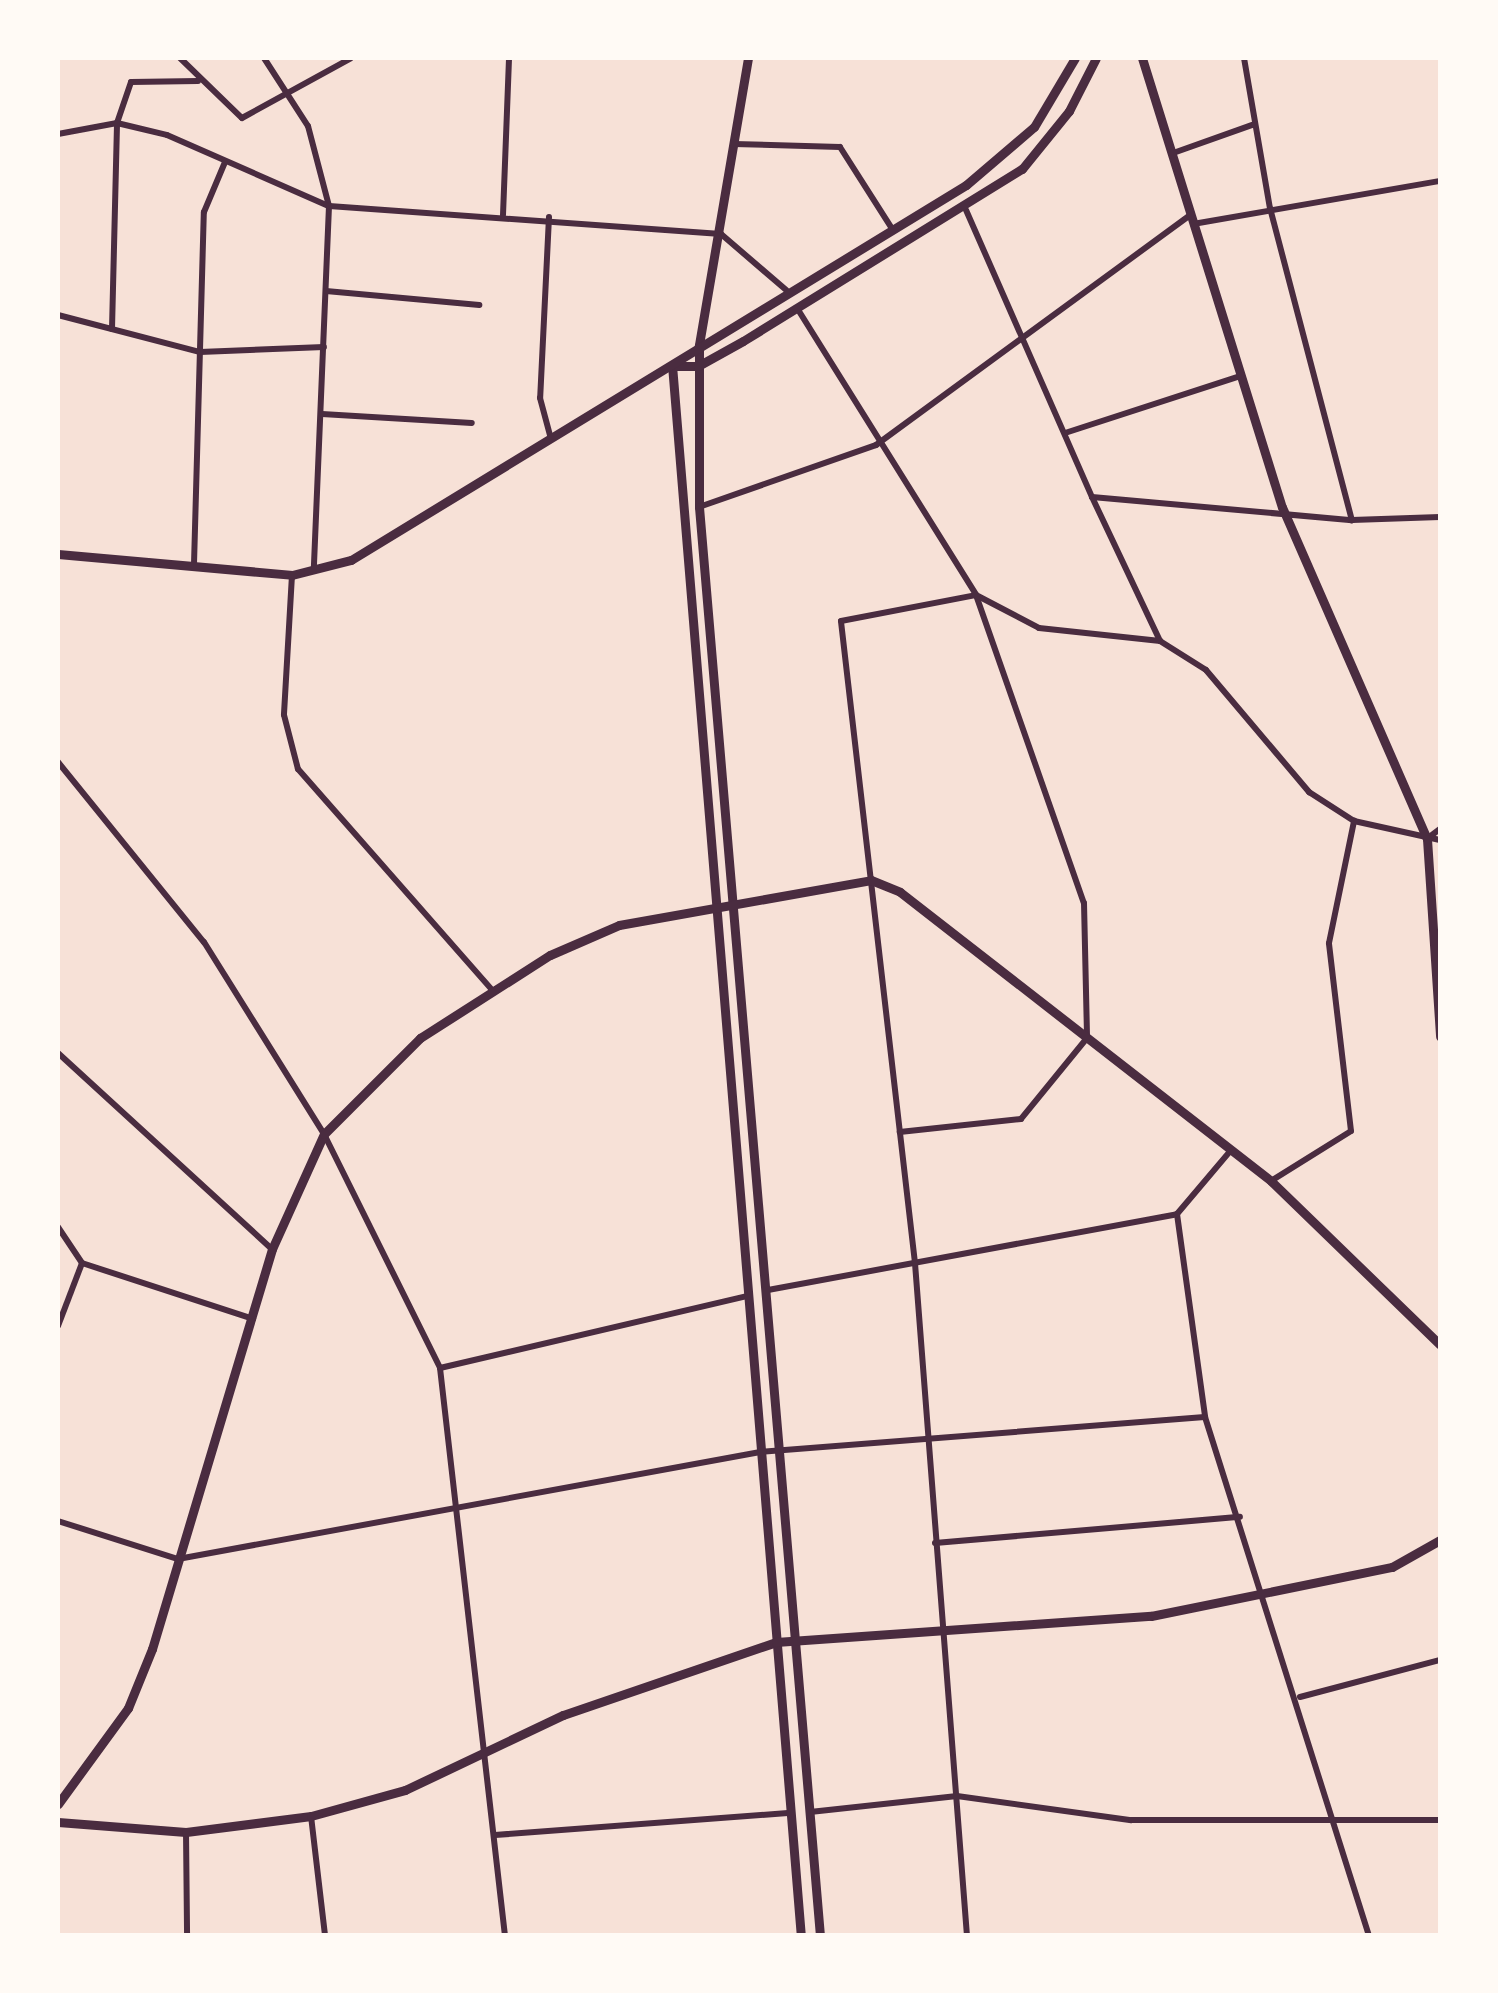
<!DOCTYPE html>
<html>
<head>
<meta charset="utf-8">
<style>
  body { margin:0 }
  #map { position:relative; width:1498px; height:1993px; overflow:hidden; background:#f7e1d7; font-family:"Roboto Condensed",sans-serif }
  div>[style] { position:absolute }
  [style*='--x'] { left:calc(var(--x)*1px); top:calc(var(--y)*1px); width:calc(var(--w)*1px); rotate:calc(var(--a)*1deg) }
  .minor>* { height:6px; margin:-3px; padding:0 3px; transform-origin:3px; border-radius:3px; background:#4a2c40 }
  .tertiary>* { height:9px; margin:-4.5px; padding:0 4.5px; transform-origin:4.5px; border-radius:4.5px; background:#4a2c40 }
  span { translate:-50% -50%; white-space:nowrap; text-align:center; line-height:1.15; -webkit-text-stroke:8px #fffaf5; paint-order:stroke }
  .frame { position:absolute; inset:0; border:60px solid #fffaf5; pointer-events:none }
</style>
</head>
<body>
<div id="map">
  <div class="minor">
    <div style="--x:180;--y:58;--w:86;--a:44.1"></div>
    <div style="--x:242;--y:118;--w:124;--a:-28.8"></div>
    <div style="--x:264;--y:58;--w:81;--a:57.1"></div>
    <div style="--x:308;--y:126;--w:83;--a:75.3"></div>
    <div style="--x:329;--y:206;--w:364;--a:92.4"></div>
    <div style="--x:1244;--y:58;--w:152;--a:80.2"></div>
    <div style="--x:1270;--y:208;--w:323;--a:75.3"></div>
    <div style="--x:58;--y:134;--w:60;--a:-10.6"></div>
    <div style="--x:117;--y:123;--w:51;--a:13.5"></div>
    <div style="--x:167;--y:135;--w:177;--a:23.7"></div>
    <div style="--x:329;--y:206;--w:393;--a:4.1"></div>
    <div style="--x:721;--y:234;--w:86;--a:40.7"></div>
    <div style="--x:734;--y:144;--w:106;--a:1.6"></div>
    <div style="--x:840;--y:147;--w:95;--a:57.5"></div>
    <div style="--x:1176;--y:152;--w:81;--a:-19.6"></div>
    <div style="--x:966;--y:210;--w:313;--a:66.3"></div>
    <div style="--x:1092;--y:497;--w:261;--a:5.1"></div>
    <div style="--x:1352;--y:520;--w:88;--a:-2"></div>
    <div style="--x:503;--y:215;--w:157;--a:-87.8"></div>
    <div style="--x:549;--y:217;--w:181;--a:92.8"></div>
    <div style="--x:540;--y:398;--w:42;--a:75"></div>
    <div style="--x:1193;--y:224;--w:251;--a:-9.9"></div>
    <div style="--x:326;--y:291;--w:154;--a:5.2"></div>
    <div style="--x:797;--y:308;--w:338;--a:58"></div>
    <div style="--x:976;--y:595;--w:326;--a:70.7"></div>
    <div style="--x:1084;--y:903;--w:135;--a:88.7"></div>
    <div style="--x:1087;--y:1038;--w:104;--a:129.2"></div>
    <div style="--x:1021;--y:1119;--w:122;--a:173.9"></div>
    <div style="--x:58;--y:315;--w:147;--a:14.6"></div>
    <div style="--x:200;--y:352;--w:124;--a:-2.3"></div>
    <div style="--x:112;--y:329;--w:206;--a:-88.6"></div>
    <div style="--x:117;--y:123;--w:43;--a:-71.1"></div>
    <div style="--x:131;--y:82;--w:67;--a:-0.9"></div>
    <div style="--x:322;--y:414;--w:150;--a:3.4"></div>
    <div style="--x:1065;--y:433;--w:184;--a:-18"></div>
    <div style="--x:1092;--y:497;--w:159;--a:64.7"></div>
    <div style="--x:699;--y:507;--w:188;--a:-19.3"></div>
    <div style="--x:876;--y:445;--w:389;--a:-36.2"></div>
    <div style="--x:194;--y:564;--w:352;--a:-88.4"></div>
    <div style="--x:204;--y:212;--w:54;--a:-67.2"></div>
    <div style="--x:292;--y:575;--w:140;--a:93.3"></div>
    <div style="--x:284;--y:715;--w:56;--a:75.5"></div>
    <div style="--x:298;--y:769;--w:293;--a:48.7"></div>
    <div style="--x:58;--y:762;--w:232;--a:51"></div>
    <div style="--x:204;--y:942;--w:226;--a:58"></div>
    <div style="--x:324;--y:1134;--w:261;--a:63.6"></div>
    <div style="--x:440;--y:1368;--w:572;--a:83.47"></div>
    <div style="--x:1428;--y:838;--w:15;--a:-37"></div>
    <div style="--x:58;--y:1053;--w:290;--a:42.5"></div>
    <div style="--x:1271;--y:1181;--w:94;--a:-32"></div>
    <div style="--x:1351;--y:1131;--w:189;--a:-96.7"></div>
    <div style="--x:1329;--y:943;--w:125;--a:-78.4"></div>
    <div style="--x:1177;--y:1214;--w:205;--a:82.1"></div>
    <div style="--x:1205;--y:1417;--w:544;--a:72.46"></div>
    <div style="--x:58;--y:1227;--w:43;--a:56.3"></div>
    <div style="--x:82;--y:1263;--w:180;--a:18.1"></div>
    <div style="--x:768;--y:1290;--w:416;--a:-10.5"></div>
    <div style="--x:1177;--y:1214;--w:84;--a:-49.8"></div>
    <div style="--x:58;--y:1326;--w:67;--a:-69.1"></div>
    <div style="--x:440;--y:1368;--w:315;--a:-13.2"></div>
    <div style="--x:58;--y:1521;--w:126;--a:17.6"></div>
    <div style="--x:178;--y:1559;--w:592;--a:-10.42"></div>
    <div style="--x:760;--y:1452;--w:446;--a:-4.5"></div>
    <div style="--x:935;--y:1543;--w:306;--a:-4.9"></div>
    <div style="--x:1300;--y:1697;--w:145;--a:-14.8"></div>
    <div style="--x:810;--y:1812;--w:148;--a:-6.2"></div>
    <div style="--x:957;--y:1796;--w:176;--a:7.9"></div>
    <div style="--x:1131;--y:1820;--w:309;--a:0"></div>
    <div style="--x:311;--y:1816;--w:121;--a:83.3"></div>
    <div style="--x:186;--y:1832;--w:104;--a:89.4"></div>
    <div style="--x:495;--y:1835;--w:297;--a:-4.3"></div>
    <div style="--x:967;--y:1936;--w:675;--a:-94.42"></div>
    <div style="--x:915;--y:1263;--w:646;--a:-96.58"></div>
    <div style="--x:841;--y:621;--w:137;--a:-10.9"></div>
    <div style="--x:976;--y:595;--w:71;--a:27.6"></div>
    <div style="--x:1039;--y:628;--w:122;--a:6.1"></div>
    <div style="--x:1160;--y:641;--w:54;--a:32.2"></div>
    <div style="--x:1206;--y:670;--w:160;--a:49.8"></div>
    <div style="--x:1309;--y:792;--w:54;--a:32.8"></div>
    <div style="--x:1354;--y:821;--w:88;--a:12.5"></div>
  </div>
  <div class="tertiary">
    <div style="--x:748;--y:58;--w:292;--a:99.7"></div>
    <div style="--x:699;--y:346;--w:161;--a:90"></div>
    <div style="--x:699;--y:507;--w:1434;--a:85.16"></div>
    <div style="--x:1142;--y:58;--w:470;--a:72.7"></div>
    <div style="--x:1282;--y:507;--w:362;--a:66.4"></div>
    <div style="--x:1427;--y:839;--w:198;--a:86.2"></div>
    <div style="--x:672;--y:365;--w:1576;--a:85.31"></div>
    <div style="--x:675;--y:366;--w:23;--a:0"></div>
    <div style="--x:698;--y:366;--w:51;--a:-29.1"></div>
    <div style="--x:743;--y:341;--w:328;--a:-31.7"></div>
    <div style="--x:1022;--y:169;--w:75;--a:-51"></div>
    <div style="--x:1069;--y:111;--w:59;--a:-63"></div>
    <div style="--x:58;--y:554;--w:235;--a:5.1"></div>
    <div style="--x:292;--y:575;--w:61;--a:-14.3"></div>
    <div style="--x:351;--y:560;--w:720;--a:-31.37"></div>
    <div style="--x:966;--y:185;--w:89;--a:-40.5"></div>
    <div style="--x:1034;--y:127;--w:80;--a:-59.3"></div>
    <div style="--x:58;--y:1804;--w:119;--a:-53.9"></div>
    <div style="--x:128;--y:1708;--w:64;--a:-67.9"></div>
    <div style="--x:152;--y:1649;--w:418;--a:-73.3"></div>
    <div style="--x:272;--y:1249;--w:126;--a:-65.7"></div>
    <div style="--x:324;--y:1134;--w:136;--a:-45"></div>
    <div style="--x:420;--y:1038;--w:154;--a:-32.6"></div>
    <div style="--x:550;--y:955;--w:75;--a:-23.5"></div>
    <div style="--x:619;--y:925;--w:256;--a:-10.1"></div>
    <div style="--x:871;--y:880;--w:31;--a:22"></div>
    <div style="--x:900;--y:892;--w:470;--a:37.9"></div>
    <div style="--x:1271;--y:1181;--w:235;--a:44.1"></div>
    <div style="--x:58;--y:1822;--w:128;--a:4.5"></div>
    <div style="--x:186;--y:1832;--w:126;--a:-7.3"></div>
    <div style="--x:311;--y:1816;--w:98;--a:-15.5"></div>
    <div style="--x:405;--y:1790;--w:175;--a:-25.4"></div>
    <div style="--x:563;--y:1715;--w:225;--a:-18.9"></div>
    <div style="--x:776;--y:1642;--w:376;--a:-4"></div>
    <div style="--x:1151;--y:1616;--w:246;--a:-11.5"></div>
    <div style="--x:1392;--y:1567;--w:55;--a:-29.4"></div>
  </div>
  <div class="frame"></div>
</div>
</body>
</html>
